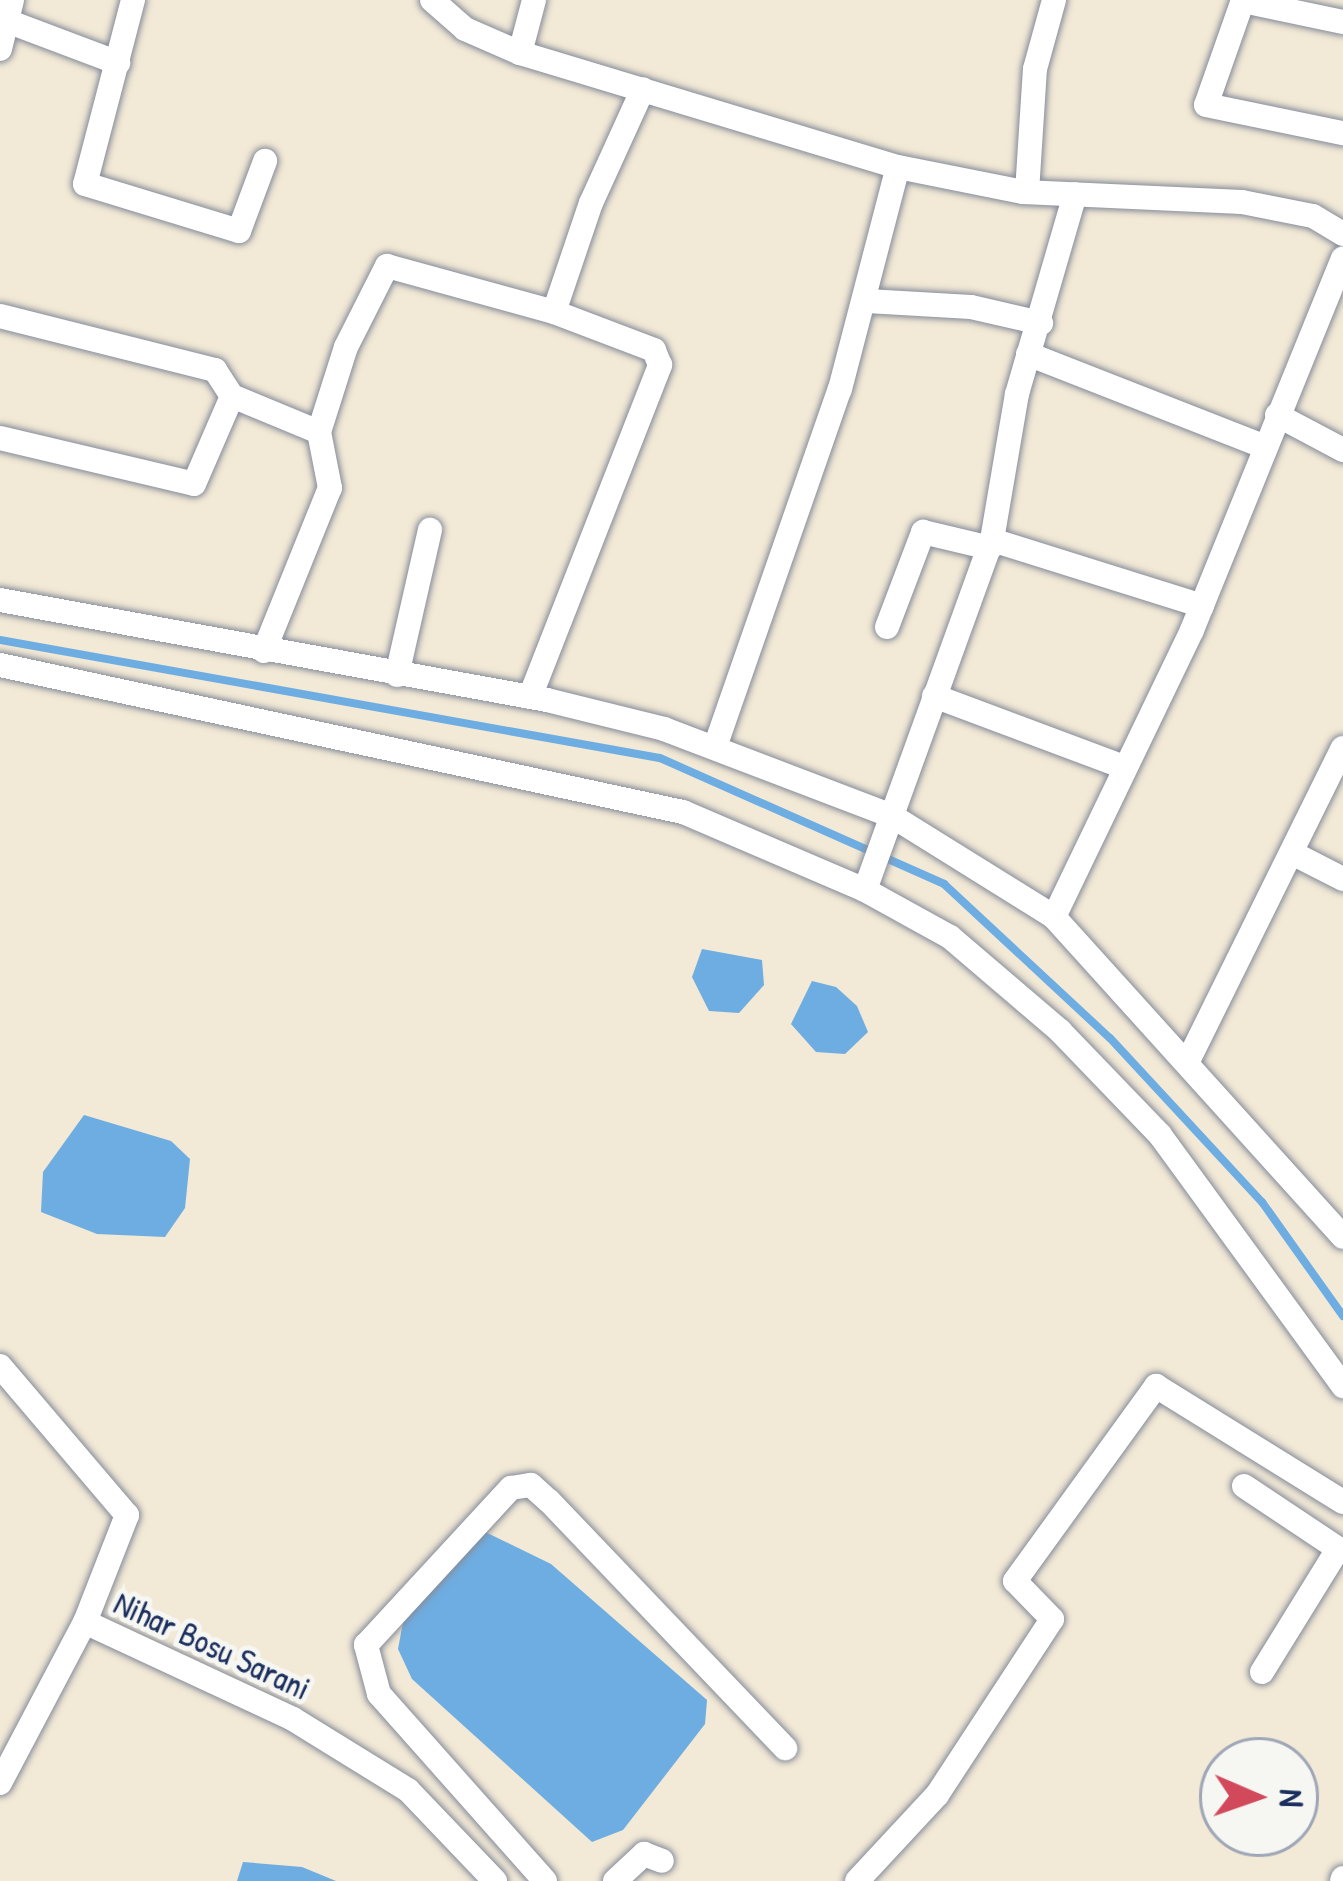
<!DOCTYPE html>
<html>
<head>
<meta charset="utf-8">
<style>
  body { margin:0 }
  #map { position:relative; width:1343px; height:1881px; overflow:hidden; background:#f2e9d6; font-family:"Patrick Hand",sans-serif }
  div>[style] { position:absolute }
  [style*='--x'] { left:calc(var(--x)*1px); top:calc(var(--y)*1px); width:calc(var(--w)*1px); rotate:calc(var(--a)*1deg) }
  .water>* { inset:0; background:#6eade1 }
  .stream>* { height:8px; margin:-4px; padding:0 4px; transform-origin:4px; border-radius:4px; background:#6eade1 }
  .roads { filter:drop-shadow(0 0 3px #868c9a) drop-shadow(0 0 3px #868c9a) }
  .minor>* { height:24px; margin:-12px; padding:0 12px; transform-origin:12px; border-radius:12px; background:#fff }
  span { translate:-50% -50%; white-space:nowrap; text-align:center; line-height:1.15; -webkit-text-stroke:10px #f6f6f2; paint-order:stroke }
  .street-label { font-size:33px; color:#1b2f5e }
  .north { position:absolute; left:1199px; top:1737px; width:120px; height:120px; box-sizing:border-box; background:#f6f6f2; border:3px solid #9ea6b7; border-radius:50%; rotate:92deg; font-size:33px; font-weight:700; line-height:48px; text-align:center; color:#1b2f5e }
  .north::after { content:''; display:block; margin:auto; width:42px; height:54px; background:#d1495b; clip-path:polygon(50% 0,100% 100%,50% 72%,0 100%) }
</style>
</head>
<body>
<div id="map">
  <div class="water">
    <div style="clip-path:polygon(702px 949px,762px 960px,764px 985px,739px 1013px,709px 1011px,692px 977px)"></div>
    <div style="clip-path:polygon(812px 981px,836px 987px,857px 1006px,868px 1032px,845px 1054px,816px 1052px,791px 1024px)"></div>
    <div style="clip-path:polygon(84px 1115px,171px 1141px,190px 1159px,185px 1208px,165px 1237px,97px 1234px,41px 1212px,43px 1172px)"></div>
    <div style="clip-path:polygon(475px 1527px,551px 1564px,707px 1700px,705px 1724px,623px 1830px,592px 1842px,412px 1679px,398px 1649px,405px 1612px)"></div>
    <div style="clip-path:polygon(243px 1862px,302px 1867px,336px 1881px,237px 1881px)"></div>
  </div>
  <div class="stream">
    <div style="--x:0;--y:640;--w:670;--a:10.14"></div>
    <div style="--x:660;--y:758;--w:311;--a:23.9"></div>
    <div style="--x:944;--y:884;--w:226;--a:42.9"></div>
    <div style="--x:1110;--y:1038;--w:224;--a:47.2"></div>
    <div style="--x:1262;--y:1202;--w:140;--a:54.6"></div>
  </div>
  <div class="roads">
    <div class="minor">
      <div style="--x:133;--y:0;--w:190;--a:104.6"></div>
      <div style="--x:85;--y:184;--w:161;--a:17"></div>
      <div style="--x:239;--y:231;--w:75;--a:-69.6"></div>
      <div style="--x:432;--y:0;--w:44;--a:41.3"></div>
      <div style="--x:465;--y:29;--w:60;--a:23.6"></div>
      <div style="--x:520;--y:53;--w:395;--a:16.8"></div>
      <div style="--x:898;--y:167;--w:127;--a:11.3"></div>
      <div style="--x:1023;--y:192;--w:219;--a:2.6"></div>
      <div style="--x:1242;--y:202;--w:72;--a:11.2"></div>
      <div style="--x:1313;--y:216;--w:35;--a:31"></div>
      <div style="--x:1243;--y:0;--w:111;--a:109.4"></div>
      <div style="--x:1206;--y:105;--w:140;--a:11.6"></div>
      <div style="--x:1243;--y:1;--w:102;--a:11.9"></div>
      <div style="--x:7;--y:21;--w:119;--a:20.7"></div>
      <div style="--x:0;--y:49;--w:50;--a:-76.2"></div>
      <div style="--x:520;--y:53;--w:55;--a:-75.2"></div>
      <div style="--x:1027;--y:192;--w:123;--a:-86.3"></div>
      <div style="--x:1035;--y:69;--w:72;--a:-74.6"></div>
      <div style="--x:867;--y:301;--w:104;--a:3.3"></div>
      <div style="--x:971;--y:307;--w:72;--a:12.9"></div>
      <div style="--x:0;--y:316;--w:222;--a:14.1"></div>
      <div style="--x:215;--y:370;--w:31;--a:57"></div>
      <div style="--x:232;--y:396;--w:94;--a:22.5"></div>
      <div style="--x:319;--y:432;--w:89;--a:-72.4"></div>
      <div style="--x:346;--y:347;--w:91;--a:-63.2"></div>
      <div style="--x:387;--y:266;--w:173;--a:15.4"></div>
      <div style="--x:554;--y:312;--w:115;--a:-71.3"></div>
      <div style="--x:591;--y:203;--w:125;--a:-65.5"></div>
      <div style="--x:1028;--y:354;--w:255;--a:21.4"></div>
      <div style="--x:1277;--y:415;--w:75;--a:27.9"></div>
      <div style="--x:0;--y:438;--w:199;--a:13.3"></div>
      <div style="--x:194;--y:484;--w:96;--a:-66.6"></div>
      <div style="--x:992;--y:540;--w:220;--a:17.4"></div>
      <div style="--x:0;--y:600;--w:556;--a:10.36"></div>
      <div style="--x:547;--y:700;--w:121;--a:13.9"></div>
      <div style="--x:664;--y:729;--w:244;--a:20.9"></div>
      <div style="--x:892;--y:816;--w:191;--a:31.9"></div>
      <div style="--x:1054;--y:917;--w:431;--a:47.9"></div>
      <div style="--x:887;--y:627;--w:102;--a:-69.2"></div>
      <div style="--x:923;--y:532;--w:69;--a:13.4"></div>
      <div style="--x:264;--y:651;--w:176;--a:-68"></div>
      <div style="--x:330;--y:488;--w:57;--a:-101.1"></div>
      <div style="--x:0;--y:665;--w:699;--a:12.15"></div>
      <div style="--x:683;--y:812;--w:198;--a:23.2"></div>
      <div style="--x:865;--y:890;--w:97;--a:28.9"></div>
      <div style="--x:950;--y:937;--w:145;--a:40.5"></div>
      <div style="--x:1060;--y:1031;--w:144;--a:46.1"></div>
      <div style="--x:1160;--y:1135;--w:311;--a:53.9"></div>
      <div style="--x:397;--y:675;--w:149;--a:-77.2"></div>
      <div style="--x:934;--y:696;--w:200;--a:20.5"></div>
      <div style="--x:530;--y:697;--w:357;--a:-68.6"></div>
      <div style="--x:660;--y:365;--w:16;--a:-112"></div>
      <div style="--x:654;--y:350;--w:107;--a:-159.2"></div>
      <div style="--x:715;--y:747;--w:379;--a:-70.8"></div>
      <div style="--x:840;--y:389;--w:229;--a:-75.4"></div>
      <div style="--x:1292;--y:853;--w:57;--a:27"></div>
      <div style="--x:865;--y:890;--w:372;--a:-70.1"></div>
      <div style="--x:992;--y:540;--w:148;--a:-80.3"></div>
      <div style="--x:1017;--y:394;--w:208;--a:-73.8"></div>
      <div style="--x:1054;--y:917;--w:318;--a:-64.3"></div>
      <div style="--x:1192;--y:630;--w:401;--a:-67.9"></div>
      <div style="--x:1188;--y:1061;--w:349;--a:-63.7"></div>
      <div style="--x:0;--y:1366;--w:196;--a:49.6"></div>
      <div style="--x:127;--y:1515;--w:115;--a:111.4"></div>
      <div style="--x:85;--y:1622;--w:230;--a:25"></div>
      <div style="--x:293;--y:1719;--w:135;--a:31.7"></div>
      <div style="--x:408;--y:1790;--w:126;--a:46.3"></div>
      <div style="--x:1244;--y:1486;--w:119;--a:33.7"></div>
      <div style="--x:1262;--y:1672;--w:145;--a:-58.3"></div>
      <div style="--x:0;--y:1783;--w:182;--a:-62.2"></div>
      <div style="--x:545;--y:1881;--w:250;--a:-131.6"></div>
      <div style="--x:379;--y:1694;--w:51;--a:-104.9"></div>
      <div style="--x:366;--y:1645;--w:214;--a:-47.3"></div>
      <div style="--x:511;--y:1488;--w:20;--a:-9"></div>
      <div style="--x:531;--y:1485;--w:24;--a:42"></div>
      <div style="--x:549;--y:1501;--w:342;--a:46.3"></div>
      <div style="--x:615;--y:1881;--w:40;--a:-43"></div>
      <div style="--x:644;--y:1854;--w:19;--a:21"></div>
      <div style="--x:857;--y:1881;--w:117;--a:-47.1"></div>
      <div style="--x:937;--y:1795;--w:210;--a:-56.8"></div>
      <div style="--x:1052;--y:1619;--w:53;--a:-134.2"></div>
      <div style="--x:1015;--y:1581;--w:241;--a:-54.1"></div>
      <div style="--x:1156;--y:1386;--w:220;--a:31.8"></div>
      <div style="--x:1342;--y:1881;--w:3;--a:-72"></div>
    </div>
  </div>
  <div class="street-label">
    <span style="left:212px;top:1646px;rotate:25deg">Nihar Bosu Sarani</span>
  </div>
  <div class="north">N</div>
</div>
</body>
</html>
